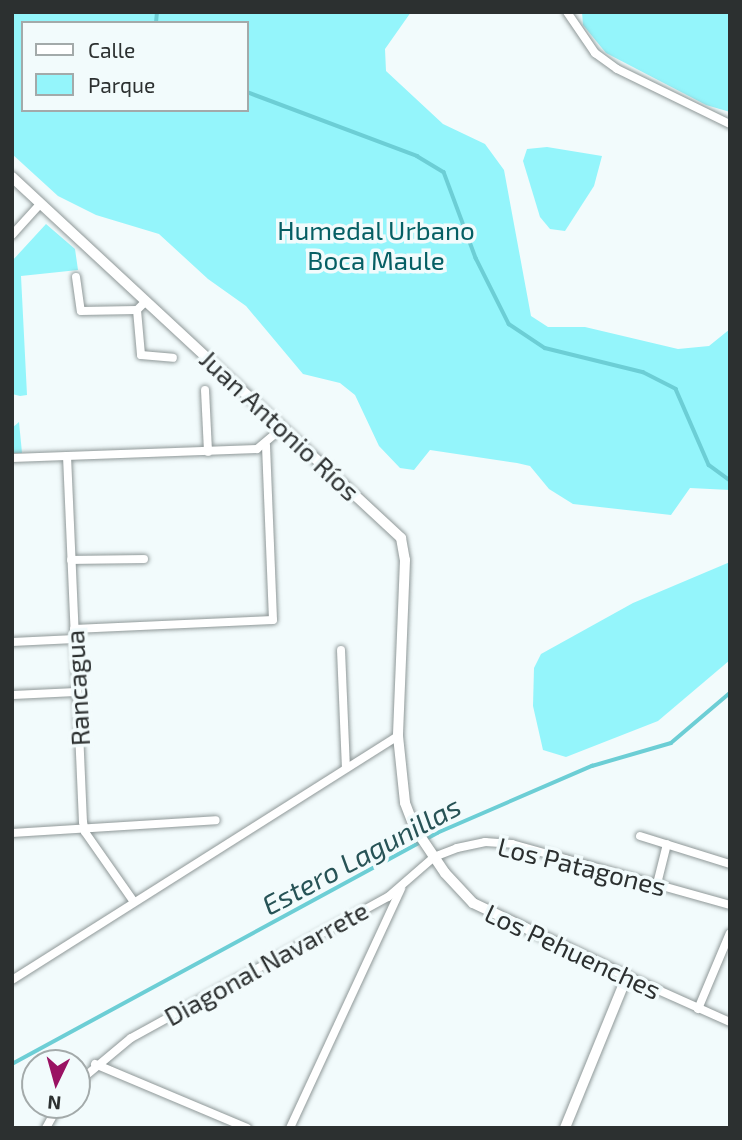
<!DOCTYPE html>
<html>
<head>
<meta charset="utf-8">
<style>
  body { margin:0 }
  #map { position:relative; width:742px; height:1140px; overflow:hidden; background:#f2fbfc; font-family:"Exo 2",sans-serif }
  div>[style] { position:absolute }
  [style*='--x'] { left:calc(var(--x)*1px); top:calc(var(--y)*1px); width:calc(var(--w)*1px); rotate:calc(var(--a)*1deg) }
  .green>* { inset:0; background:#94f5fb }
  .stream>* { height:3.5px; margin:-1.75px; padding:0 1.75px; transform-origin:1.75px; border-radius:1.75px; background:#6cced5 }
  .roads { filter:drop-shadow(0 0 2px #8f9898) drop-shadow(0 0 2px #8f9898) }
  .minor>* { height:8px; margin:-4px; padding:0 4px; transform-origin:4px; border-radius:4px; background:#fff }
  .tertiary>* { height:10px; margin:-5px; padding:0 5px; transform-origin:5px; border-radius:5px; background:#fff }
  span { translate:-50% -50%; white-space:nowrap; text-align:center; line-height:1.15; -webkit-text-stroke:7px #f2fbfc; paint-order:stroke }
  .park-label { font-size:26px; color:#055f64 }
  .street-label { font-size:26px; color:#2c3030 }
  .water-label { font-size:28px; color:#275356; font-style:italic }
  .frame { position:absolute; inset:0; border:14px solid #2c3030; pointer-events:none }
  .legend { position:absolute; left:21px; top:21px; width:228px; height:91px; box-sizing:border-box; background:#f2fbfc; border:2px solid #a3aaaa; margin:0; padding:9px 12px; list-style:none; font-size:21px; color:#2c3030 }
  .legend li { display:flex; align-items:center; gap:14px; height:35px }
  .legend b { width:35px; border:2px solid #a3aaaa }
  .north { position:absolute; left:21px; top:1049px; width:70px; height:70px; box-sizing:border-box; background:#f2fbfc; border:2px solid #a3aaaa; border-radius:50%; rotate:185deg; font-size:19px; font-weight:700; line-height:28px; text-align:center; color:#2c3030 }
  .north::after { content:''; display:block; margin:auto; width:24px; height:32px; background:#9a1263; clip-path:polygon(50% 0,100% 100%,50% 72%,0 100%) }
</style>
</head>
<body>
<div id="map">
  <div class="green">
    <div style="clip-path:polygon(evenodd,12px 12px,411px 12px,385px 49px,386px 71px,443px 124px,485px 144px,504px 170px,531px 316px,548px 327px,585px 327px,678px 349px,709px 346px,730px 329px,730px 490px,690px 488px,671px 515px,573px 504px,549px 489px,530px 466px,517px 463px,430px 450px,414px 470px,400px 468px,379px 446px,355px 395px,340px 383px,303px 374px,246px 306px,208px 279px,159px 234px,96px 215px,58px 196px,12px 154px,12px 12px,23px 23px,247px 23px,247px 110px,23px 110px,23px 23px)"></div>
    <div style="clip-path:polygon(582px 12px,730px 12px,730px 112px,706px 105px,606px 53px,583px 25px)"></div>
    <div style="clip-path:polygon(547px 147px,602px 156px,594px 186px,565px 231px,550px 229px,540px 217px,523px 161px,527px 149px)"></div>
    <div style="clip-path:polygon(46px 224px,75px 249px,78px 270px,21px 276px,27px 395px,20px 396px,12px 394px,12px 261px)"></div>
    <div style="clip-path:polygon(19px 422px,22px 453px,12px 453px,12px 428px)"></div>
    <div style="clip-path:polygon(730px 562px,730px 660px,658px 721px,566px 757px,543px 750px,533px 706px,534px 668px,541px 654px,633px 603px)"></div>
  </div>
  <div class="stream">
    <div style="--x:156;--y:23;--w:11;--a:-85"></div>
    <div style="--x:247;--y:92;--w:182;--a:20.6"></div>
    <div style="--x:417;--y:156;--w:31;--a:31"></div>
    <div style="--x:444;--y:172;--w:92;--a:69.6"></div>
    <div style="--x:476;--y:258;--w:74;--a:63.4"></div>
    <div style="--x:509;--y:324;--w:43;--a:33.7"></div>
    <div style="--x:545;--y:348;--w:101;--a:13.8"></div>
    <div style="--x:643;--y:372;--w:37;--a:27"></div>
    <div style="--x:676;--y:389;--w:83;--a:66.5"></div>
    <div style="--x:709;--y:465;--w:26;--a:36"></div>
    <div style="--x:12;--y:1064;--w:484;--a:-28.5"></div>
    <div style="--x:437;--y:833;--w:169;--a:-23.4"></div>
    <div style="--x:592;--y:766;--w:82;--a:-16.2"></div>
    <div style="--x:671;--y:743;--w:77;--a:-40.3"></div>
  </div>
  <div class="roads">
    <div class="minor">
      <div style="--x:567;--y:12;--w:50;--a:55.7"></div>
      <div style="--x:595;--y:53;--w:27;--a:36"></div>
      <div style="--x:617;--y:69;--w:126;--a:26"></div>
      <div style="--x:12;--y:235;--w:43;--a:-47.8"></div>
      <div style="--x:76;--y:277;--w:34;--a:82"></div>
      <div style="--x:81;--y:311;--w:56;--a:-1"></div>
      <div style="--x:137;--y:310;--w:13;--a:-45"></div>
      <div style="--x:137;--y:310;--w:45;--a:84.9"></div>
      <div style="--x:141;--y:355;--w:32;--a:5"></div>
      <div style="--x:205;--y:390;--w:62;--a:87.2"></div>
      <div style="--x:67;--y:456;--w:366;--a:87.5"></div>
      <div style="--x:83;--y:822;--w:10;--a:79"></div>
      <div style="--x:85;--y:832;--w:85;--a:55"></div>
      <div style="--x:12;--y:458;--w:245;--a:-2.1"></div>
      <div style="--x:257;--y:449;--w:34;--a:-40"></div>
      <div style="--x:71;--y:560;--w:73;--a:-0.8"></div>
      <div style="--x:74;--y:629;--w:199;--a:-2.6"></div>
      <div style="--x:273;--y:620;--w:175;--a:-92.3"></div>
      <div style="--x:12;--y:642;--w:63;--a:-2.7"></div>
      <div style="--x:341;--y:650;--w:118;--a:87.6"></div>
      <div style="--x:12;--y:695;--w:65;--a:-2.6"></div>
      <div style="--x:12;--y:833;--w:204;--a:-3.6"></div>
      <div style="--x:640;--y:836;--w:94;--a:17.3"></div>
      <div style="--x:657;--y:884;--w:41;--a:-76"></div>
      <div style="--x:627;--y:976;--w:113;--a:24.1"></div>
      <div style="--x:12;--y:980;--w:457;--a:-32.3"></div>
      <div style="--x:698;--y:1009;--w:82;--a:-67.2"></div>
      <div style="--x:95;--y:1064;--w:165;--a:22.8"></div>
      <div style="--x:77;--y:1083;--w:70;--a:-39.8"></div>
      <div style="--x:131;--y:1038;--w:293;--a:-28.8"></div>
      <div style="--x:388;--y:897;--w:61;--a:-41"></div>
      <div style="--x:434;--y:857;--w:25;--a:-21"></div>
      <div style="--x:457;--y:848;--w:29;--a:-12"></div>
      <div style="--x:485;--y:842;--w:27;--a:4"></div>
      <div style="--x:512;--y:844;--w:226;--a:15.6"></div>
      <div style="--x:46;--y:1128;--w:26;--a:-61"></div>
      <div style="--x:290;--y:1128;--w:264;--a:-65.1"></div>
    </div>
    <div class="tertiary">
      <div style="--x:12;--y:177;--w:531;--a:42.86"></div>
      <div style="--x:401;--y:538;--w:22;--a:80"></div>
      <div style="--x:405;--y:560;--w:176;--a:92.3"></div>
      <div style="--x:398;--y:736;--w:67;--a:84"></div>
      <div style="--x:405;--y:803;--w:26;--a:69"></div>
      <div style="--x:414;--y:827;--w:55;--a:56"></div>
      <div style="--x:445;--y:873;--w:41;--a:47"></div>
      <div style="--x:473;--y:903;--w:170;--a:25.4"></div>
      <div style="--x:627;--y:976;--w:164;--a:112.2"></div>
    </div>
  </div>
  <div class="park-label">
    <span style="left:376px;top:245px">Humedal Urbano<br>Boca Maule</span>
  </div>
  <div class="street-label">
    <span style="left:280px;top:425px;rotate:43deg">Juan Antonio Ríos</span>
    <span style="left:77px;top:688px;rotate:-93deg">Rancagua</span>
    <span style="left:582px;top:866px;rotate:14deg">Los Patagones</span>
    <span style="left:573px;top:951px;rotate:25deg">Los Pehuenches</span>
    <span style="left:266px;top:963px;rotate:-29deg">Diagonal Navarrete</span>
  </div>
  <div class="water-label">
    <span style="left:361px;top:855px;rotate:-28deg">Estero Lagunillas</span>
  </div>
  <div class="frame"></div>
  <ul class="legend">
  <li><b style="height:9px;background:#fff"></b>Calle</li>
  <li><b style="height:19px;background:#94f5fb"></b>Parque</li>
  </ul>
  <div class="north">N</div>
</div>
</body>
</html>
